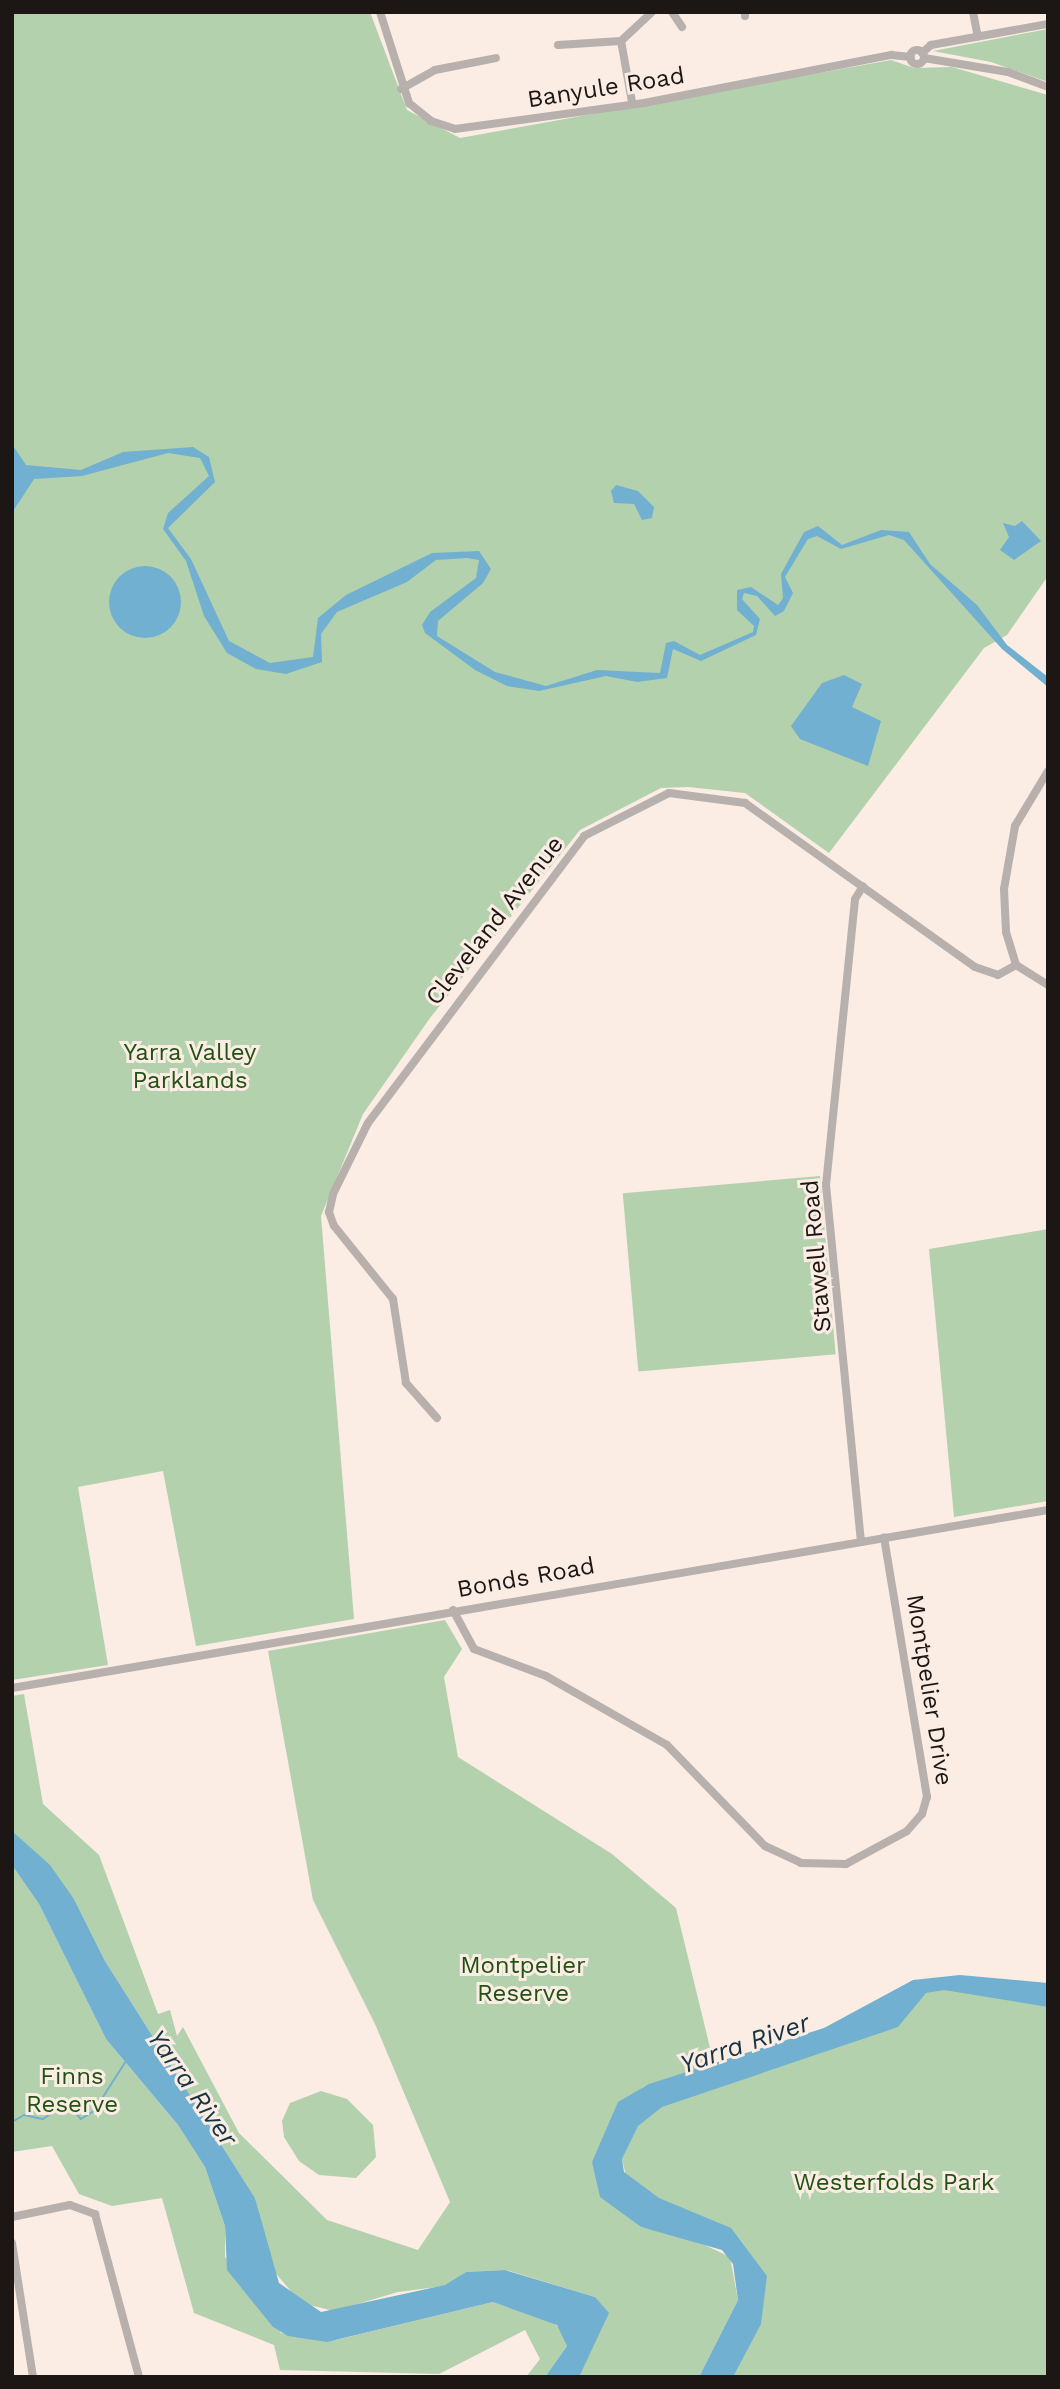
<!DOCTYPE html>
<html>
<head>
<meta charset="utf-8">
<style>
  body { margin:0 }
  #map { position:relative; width:1060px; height:2389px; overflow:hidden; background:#fbece4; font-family:"Work Sans",sans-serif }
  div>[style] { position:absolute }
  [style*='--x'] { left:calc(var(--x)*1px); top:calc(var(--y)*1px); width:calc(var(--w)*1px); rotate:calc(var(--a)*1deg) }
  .green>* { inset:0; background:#b4d1ad; transform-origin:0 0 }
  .water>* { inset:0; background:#71b0d0 }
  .round { border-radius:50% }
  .stream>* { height:2px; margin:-1px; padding:0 1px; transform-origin:1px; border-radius:1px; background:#71b0d0 }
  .minor>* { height:8px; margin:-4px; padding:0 4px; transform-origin:4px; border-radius:4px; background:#b7b0ad }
  .minor>.ring { margin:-4px; padding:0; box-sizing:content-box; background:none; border:8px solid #b7b0ad; border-radius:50% }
  span { translate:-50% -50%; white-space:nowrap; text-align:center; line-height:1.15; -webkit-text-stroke:6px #fbece4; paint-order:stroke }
  .street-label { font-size:24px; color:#1c1714 }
  .park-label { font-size:24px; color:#205312 }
  .water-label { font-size:26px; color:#173543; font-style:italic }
  .frame { position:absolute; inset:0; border:14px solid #1c1714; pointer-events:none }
</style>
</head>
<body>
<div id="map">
  <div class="green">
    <div style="clip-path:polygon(12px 12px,370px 12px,407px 110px,460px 138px,891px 60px,914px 68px,952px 67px,1048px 95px,1048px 576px,1007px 635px,984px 648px,829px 853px,745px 793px,688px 787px,661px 788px,580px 830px,430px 1018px,363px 1114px,321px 1216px,354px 1619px,196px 1646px,163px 1471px,78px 1487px,108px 1665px,12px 1680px,12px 513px,19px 502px,12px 445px)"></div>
    <div style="clip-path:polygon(1048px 29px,1048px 82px,991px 62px,933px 51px)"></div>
    <div style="left:820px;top:1176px;width:179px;height:198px;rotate:85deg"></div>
    <div style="clip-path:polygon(1048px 1229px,1048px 1501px,954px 1517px,929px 1249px)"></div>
    <div style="clip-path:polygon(445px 1620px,462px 1649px,444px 1677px,458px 1757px,612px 1854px,676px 1908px,714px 2064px,643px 2087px,592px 2162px,624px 2214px,641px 2227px,692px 2239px,730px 2257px,738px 2300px,699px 2377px,579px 2377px,595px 2297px,506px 2270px,466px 2272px,445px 2286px,398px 2292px,334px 2311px,301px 2303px,272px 2269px,255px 2198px,105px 1961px,74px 1899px,12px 1831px,12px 1696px,24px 1694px,43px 1804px,99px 1855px,158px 2014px,170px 2010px,177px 2036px,183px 2027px,239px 2133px,327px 2220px,418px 2250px,450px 2202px,375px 2024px,313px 1900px,268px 1651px)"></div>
    <div style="clip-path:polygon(12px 1865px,39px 1904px,106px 2039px,178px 2125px,205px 2167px,225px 2226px,225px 2257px,281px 2333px,336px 2340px,493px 2302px,549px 2319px,564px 2332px,567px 2346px,545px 2377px,526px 2377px,540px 2359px,525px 2330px,439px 2374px,280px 2370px,274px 2345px,194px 2313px,162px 2198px,112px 2206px,79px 2194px,52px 2146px,12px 2152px)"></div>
    <div style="clip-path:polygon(959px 1989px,1048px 2002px,1048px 2377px,729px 2377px,765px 2274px,626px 2176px,622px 2159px,641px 2110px,920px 1990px)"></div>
    <div style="clip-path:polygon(321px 2091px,347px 2099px,373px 2125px,376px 2157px,356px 2178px,319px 2175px,299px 2161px,284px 2137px,282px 2121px,290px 2103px)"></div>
  </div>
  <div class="water">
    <div style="clip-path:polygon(12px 444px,26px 465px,81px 470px,123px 452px,193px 447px,209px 457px,215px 482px,168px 528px,191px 559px,229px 641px,270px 663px,313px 657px,318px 618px,346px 595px,432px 553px,479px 551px,491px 569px,483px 583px,438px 621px,437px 636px,495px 672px,546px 686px,597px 670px,660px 673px,666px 643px,674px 641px,700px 655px,753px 632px,754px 626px,737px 610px,737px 590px,751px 587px,778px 605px,783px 598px,781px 574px,804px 532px,818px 526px,842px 545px,881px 530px,909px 532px,930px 564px,977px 605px,1007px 645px,1048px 677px,1048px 687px,1002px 649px,904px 540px,889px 535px,841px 549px,817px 536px,808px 539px,785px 577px,793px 593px,784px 611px,775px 616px,757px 596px,744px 593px,742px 599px,760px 619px,756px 635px,701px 661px,673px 649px,667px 678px,637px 682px,606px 676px,539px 691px,507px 686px,475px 670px,425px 633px,422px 625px,430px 612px,476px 578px,479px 560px,467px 558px,436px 560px,407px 582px,337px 612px,321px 634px,322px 662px,286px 674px,256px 669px,227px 653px,204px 616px,186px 561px,163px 529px,168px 513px,209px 476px,200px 458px,168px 453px,82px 476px,34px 479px,12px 513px)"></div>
    <div style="clip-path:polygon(616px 485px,638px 491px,654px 507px,652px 518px,642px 520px,634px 504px,614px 503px,611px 491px)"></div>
    <div style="clip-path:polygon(1022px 521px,1041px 541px,1014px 560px,1000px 550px,1009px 537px,1003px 523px,1015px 526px)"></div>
    <div class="round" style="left:109px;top:566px;width:72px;height:72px"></div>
    <div style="clip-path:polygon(844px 675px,862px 684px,852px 707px,881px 721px,868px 766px,800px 739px,791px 726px,822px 683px)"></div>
    <div style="clip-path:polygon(12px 1831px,50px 1865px,74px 1899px,105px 1961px,255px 2198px,279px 2283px,321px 2312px,445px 2285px,466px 2272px,505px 2270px,595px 2297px,609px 2313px,579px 2377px,545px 2377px,567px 2346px,557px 2325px,493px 2302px,327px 2342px,288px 2336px,273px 2327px,227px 2270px,225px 2226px,205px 2167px,178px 2125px,106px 2039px,39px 1904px,12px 1865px)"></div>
    <div style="clip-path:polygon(960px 1975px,1048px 1983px,1048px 2007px,944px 1990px,926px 1993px,898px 2027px,662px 2107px,638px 2126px,622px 2159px,624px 2172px,659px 2198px,731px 2228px,767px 2276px,761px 2324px,733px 2377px,699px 2377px,738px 2300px,733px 2264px,722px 2250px,641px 2227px,600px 2197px,592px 2162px,618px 2102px,649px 2084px,824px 2028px,913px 1980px)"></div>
  </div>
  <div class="stream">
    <div style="--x:12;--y:2122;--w:14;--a:-30"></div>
    <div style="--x:24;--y:2115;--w:19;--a:12"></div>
    <div style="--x:43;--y:2119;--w:29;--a:-34"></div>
    <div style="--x:67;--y:2103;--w:21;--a:49"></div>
    <div style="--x:81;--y:2119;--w:15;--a:-32"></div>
    <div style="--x:94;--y:2111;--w:59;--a:-57.4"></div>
  </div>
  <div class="minor">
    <div style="--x:380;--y:12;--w:96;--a:72.3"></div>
    <div style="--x:409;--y:103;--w:28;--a:39"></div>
    <div style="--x:431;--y:121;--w:25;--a:18"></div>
    <div style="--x:455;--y:129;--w:191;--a:-7.8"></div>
    <div style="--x:644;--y:103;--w:252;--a:-11"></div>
    <div style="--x:891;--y:55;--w:20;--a:6"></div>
    <div style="--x:672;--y:12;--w:18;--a:56"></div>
    <div style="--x:973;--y:12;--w:25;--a:79"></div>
    <div style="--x:745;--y:16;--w:4;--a:-90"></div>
    <div style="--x:558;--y:45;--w:63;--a:-3.6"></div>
    <div class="ring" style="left:910px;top:50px;width:6px;height:6px"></div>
    <div style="--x:922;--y:53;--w:12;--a:-42"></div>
    <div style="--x:931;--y:45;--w:119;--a:-10.2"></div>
    <div style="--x:924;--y:58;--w:85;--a:9.5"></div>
    <div style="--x:1008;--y:72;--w:43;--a:20.6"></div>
    <div style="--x:401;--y:89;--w:39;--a:-29"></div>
    <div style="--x:435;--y:70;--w:62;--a:-11.1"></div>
    <div style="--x:632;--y:102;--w:62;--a:-100.2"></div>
    <div style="--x:621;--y:41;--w:42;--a:-43.1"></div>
    <div style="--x:1048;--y:771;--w:64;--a:121"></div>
    <div style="--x:1015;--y:826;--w:64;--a:99.9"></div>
    <div style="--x:1004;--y:889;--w:43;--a:87.3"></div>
    <div style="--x:1006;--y:932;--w:34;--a:73"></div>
    <div style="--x:1016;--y:965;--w:38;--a:32"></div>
    <div style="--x:437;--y:1418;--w:47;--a:-131.5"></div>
    <div style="--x:406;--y:1383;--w:85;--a:-98.8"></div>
    <div style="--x:393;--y:1299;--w:94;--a:-128.9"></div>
    <div style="--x:334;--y:1226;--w:15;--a:-110"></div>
    <div style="--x:329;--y:1212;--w:18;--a:-77"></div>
    <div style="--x:333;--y:1194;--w:79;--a:-63.8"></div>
    <div style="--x:368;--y:1123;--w:359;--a:-53"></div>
    <div style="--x:584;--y:836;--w:95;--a:-26.8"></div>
    <div style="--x:669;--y:793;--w:77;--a:7.5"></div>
    <div style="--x:745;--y:803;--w:282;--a:35.5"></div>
    <div style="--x:975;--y:967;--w:24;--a:19"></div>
    <div style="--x:998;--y:975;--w:21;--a:-29"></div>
    <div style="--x:861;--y:1542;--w:359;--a:-95.6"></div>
    <div style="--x:826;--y:1185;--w:287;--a:-84.2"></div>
    <div style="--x:855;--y:899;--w:15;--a:-58"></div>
    <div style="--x:453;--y:1610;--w:44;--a:61.7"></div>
    <div style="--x:474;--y:1649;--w:77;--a:20.6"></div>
    <div style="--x:546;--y:1676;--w:139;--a:29.7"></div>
    <div style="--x:667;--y:1745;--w:141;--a:45.9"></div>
    <div style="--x:765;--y:1846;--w:40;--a:25"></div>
    <div style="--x:801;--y:1863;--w:45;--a:1.3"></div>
    <div style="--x:846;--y:1864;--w:69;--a:-28.4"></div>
    <div style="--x:907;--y:1831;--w:23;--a:-49"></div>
    <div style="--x:922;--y:1814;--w:18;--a:-74"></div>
    <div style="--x:927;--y:1797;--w:263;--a:-99.4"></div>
    <div style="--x:12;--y:1688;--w:1051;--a:-9.75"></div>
    <div style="--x:12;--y:2217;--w:59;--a:-11.7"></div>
    <div style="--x:70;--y:2205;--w:27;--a:20"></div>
    <div style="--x:95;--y:2214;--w:169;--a:74.9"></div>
    <div style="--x:12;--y:2243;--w:136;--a:81.1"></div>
  </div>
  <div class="street-label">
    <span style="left:606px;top:88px;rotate:-9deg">Banyule Road</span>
    <span style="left:495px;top:921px;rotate:-52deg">Cleveland Avenue</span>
    <span style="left:817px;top:1256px;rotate:-95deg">Stawell Road</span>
    <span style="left:526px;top:1578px;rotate:-10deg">Bonds Road</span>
    <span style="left:929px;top:1690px;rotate:81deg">Montpelier Drive</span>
  </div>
  <div class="park-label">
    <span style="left:190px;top:1067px">Yarra Valley<br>Parklands</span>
    <span style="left:523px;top:1980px">Montpelier<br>Reserve</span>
    <span style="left:72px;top:2091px">Finns<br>Reserve</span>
    <span style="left:894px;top:2183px">Westerfolds Park</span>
  </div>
  <div class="water-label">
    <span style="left:745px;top:2044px;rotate:-19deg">Yarra River</span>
    <span style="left:192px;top:2088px;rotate:55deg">Yarra River</span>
  </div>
  <div class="frame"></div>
</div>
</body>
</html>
